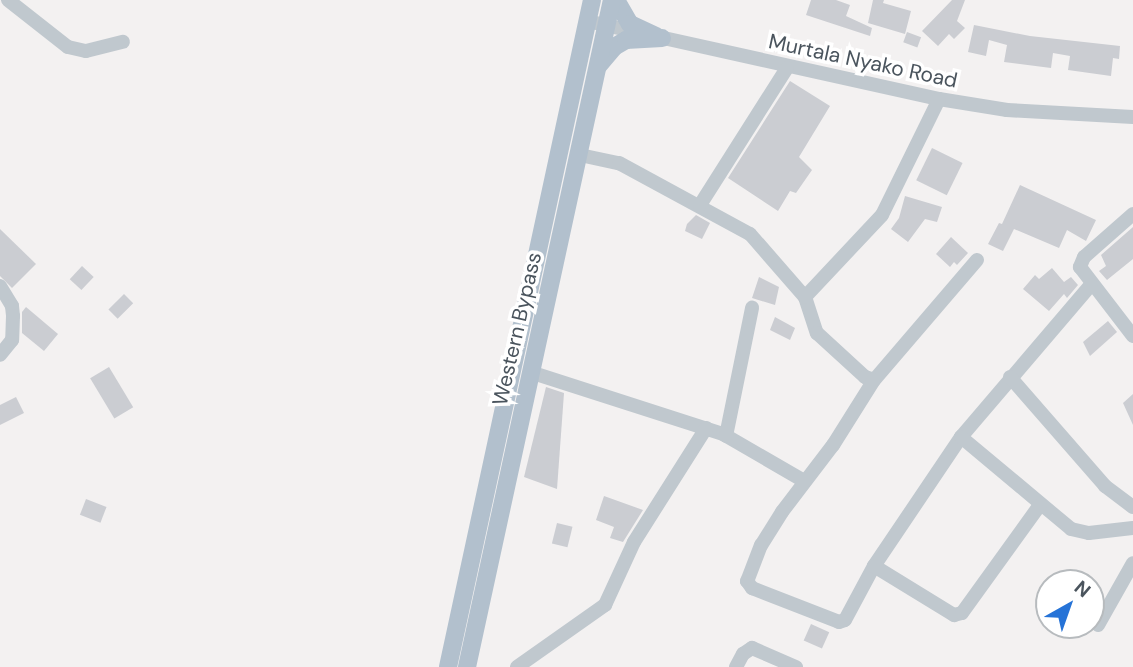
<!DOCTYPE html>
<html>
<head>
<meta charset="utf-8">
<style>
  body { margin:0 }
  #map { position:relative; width:1133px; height:667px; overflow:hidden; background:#f3f1f1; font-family:"DM Sans",sans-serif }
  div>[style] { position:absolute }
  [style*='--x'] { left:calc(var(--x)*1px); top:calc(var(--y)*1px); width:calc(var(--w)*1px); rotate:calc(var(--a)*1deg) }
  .building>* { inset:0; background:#cbcdd2; transform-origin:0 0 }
  .minor>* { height:14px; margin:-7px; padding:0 7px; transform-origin:7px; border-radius:7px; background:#c0c8ce }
  .major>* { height:18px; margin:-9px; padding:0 9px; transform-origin:9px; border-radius:9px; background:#b2c0cd }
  span { translate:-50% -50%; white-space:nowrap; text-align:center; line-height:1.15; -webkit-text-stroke:7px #fff; paint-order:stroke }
  .street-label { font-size:21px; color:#4a545d }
  .north { position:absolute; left:1035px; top:569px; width:70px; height:70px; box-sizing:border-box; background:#fff; border:2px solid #b7bbbe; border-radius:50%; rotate:40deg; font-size:19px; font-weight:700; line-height:28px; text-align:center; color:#4a545d }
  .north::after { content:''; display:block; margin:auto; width:24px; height:32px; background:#2673d7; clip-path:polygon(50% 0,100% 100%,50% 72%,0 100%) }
</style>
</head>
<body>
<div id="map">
  <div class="building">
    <div style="clip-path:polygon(811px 0,836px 0,850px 5px,846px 16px,872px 28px,870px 36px,806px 15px)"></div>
    <div style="clip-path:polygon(873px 0,884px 0,883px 3px,911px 11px,905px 34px,868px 23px)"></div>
    <div style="clip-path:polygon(952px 0,965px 0,957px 21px,965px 28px,954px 39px,949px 34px,938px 46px,922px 31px)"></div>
    <div style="clip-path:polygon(974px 25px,1030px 36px,1120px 46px,1119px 59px,1113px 58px,1111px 76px,1068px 70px,1070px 56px,1053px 53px,1051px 68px,1004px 62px,1007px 45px,989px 40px,986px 56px,968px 52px)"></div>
    <div style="left:907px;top:32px;width:15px;height:11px;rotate:20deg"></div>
    <div style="clip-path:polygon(790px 81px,830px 106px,799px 157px,812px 170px,796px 193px,790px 191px,778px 211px,728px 178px)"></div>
    <div style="left:932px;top:148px;width:34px;height:36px;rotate:26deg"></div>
    <div style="clip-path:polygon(1020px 185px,1096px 220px,1086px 241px,1067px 230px,1059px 248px,1014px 229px,1003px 251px,988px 244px,999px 223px,1002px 224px)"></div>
    <div style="clip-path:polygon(905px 196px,942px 207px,937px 222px,925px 219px,908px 242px,891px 229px,899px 218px)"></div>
    <div style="clip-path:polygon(696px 215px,710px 223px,702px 239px,685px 231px,687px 224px)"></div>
    <div style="clip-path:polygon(1133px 227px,1133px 259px,1107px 280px,1099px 271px,1106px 266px,1101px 255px)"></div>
    <div style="clip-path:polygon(0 229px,36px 264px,12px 288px,0 276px)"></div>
    <div style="clip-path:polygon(951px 237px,968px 253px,957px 265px,954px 262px,950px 267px,936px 254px)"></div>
    <div style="left:82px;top:266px;width:16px;height:18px;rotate:43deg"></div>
    <div style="clip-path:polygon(1052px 268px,1064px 282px,1071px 277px,1078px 285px,1067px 298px,1064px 294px,1049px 311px,1023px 289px,1035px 275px,1039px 279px)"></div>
    <div style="clip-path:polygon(759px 277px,779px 287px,775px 305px,752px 298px)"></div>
    <div style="left:124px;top:294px;width:13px;height:22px;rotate:45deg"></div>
    <div style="clip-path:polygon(26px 307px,58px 334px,44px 351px,22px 333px,22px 312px)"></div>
    <div style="clip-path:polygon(775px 317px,795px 328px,790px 340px,770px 330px)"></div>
    <div style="clip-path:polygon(1108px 321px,1117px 332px,1090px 356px,1083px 342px)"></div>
    <div style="left:109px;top:367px;width:47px;height:22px;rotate:59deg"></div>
    <div style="clip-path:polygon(546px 387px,564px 393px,557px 489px,524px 477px)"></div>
    <div style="clip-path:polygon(1133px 394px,1133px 425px,1123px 403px)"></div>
    <div style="clip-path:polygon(16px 397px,24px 413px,0 425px,0 405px)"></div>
    <div style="clip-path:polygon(604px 496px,643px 510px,623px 542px,610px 538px,614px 527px,596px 520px)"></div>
    <div style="left:86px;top:499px;width:22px;height:17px;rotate:21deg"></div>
    <div style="left:557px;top:523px;width:16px;height:21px;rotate:14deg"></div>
    <div style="left:811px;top:624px;width:20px;height:18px;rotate:24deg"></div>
  </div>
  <div class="minor">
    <div style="--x:8;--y:0;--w:76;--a:38.1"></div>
    <div style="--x:68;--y:47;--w:18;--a:13"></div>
    <div style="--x:86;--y:51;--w:38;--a:-14"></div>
    <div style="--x:587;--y:21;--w:361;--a:12.5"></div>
    <div style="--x:939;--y:99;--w:69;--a:9.2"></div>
    <div style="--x:1007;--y:110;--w:126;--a:3.2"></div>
    <div style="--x:580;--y:155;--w:40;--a:12"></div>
    <div style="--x:619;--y:163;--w:149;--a:28.5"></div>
    <div style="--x:750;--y:234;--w:84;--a:48.9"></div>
    <div style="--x:805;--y:297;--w:38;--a:72"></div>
    <div style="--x:817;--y:333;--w:65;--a:42.5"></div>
    <div style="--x:865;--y:377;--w:9;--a:18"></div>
    <div style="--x:700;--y:205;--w:162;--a:-57.6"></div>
    <div style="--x:1133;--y:214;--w:65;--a:138.7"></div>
    <div style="--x:1084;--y:257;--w:11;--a:112"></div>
    <div style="--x:1080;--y:267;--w:87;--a:52.5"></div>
    <div style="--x:977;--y:260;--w:158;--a:130.6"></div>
    <div style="--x:874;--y:380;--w:77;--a:122.2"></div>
    <div style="--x:833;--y:445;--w:84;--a:127.3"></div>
    <div style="--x:782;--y:512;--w:39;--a:122"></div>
    <div style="--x:761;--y:545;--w:39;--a:111"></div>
    <div style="--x:747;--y:581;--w:9;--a:54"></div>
    <div style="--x:752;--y:588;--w:93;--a:21.3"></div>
    <div style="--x:839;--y:622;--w:6;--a:-18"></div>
    <div style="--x:845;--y:620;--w:61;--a:-61.8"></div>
    <div style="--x:874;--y:566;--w:156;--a:-56"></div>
    <div style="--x:961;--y:437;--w:200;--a:-49.5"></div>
    <div style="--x:0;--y:286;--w:23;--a:59"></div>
    <div style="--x:12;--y:306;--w:10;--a:84"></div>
    <div style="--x:13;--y:316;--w:24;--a:92"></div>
    <div style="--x:12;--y:340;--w:19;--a:129"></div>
    <div style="--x:805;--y:297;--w:112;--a:-46.8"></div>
    <div style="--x:882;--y:215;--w:129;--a:-63.8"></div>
    <div style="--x:530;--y:372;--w:203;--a:17.8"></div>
    <div style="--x:723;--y:434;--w:94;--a:30.1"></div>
    <div style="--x:1010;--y:377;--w:145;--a:48.9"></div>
    <div style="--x:1105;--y:486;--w:35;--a:37"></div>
    <div style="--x:726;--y:436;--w:131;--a:-78.5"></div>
    <div style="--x:961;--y:437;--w:143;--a:39.9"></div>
    <div style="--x:1071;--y:529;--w:18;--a:13"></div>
    <div style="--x:1089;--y:533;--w:44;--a:-6.5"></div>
    <div style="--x:874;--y:566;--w:94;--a:31.5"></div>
    <div style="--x:954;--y:615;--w:8;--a:-14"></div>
    <div style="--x:962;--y:613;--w:133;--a:-54.2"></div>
    <div style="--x:1098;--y:625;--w:71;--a:-60.6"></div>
    <div style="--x:517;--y:667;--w:108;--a:-35.2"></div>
    <div style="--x:605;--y:605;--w:69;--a:-65.3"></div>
    <div style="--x:634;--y:542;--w:135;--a:-57.7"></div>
    <div style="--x:736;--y:667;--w:15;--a:-62"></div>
    <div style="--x:743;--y:654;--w:11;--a:-34"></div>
    <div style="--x:752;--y:648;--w:48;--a:23.4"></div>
  </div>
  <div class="major">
    <div style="--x:616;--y:0;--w:28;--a:60"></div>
    <div style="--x:630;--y:24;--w:29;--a:25"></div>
    <div style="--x:599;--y:65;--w:23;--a:-50"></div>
    <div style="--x:614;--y:47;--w:14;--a:-30"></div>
    <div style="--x:626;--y:40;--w:36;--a:-3"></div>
    <div style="--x:448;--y:667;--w:682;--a:-77.82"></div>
    <div style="--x:467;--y:667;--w:683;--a:-77.74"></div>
  </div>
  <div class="street-label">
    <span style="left:863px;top:61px;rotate:12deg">Murtala Nyako Road</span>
    <span style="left:517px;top:329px;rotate:-77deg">Western Bypass</span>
  </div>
  <div class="north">N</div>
</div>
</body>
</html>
